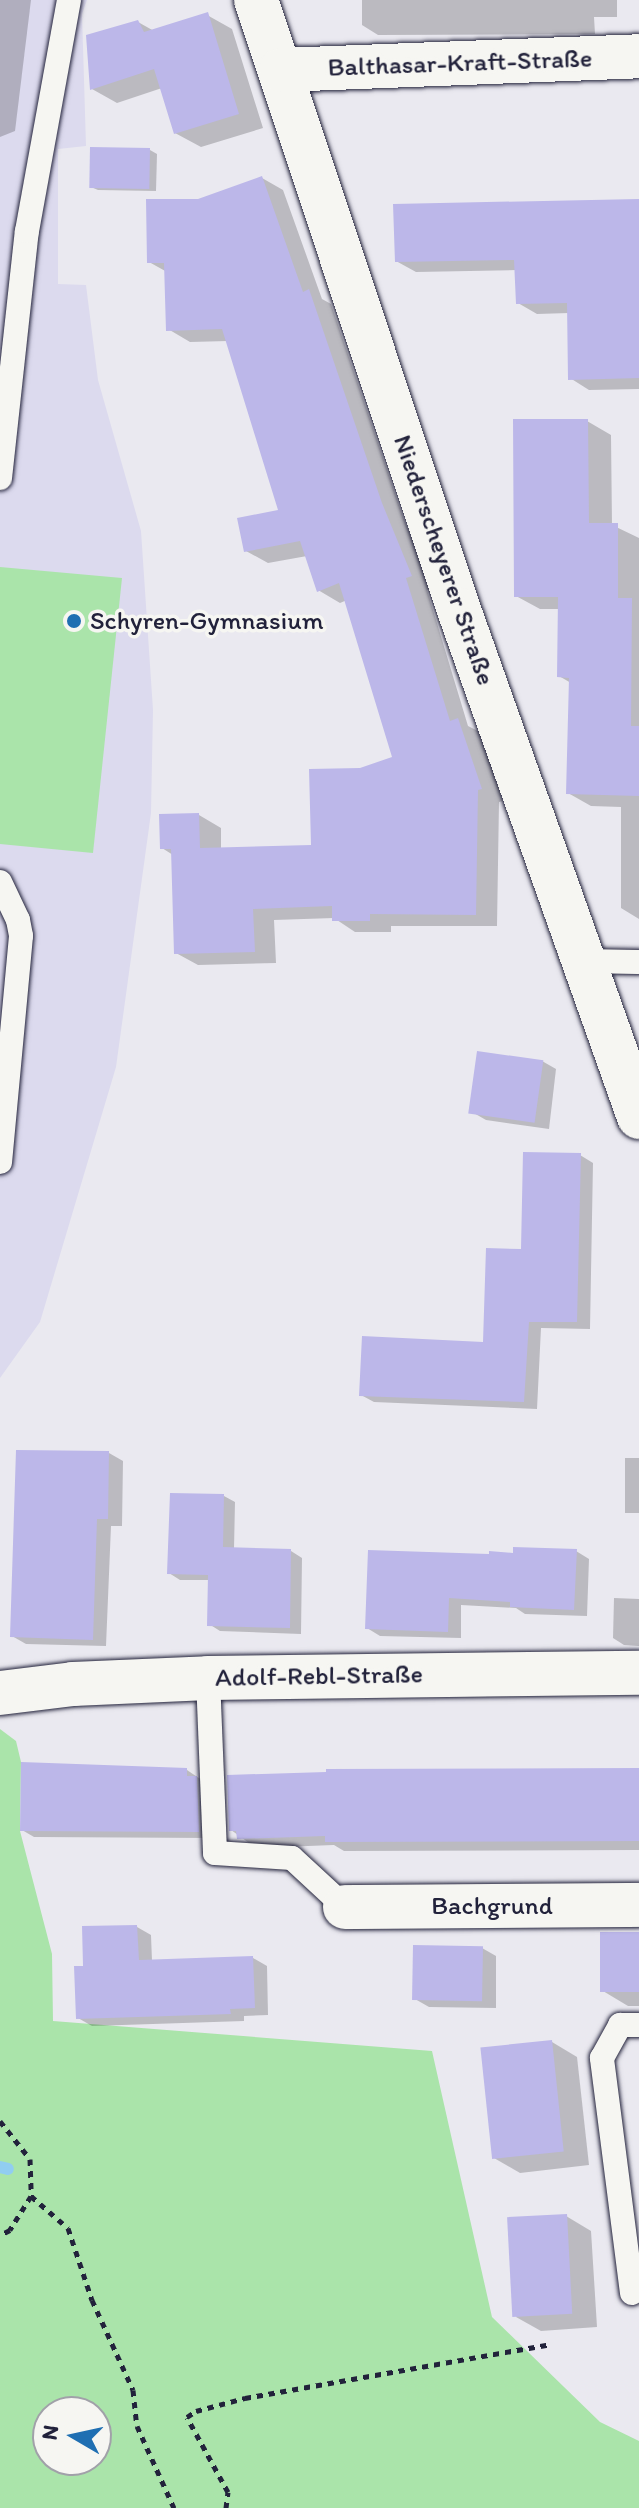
<!DOCTYPE html>
<html>
<head>
<meta charset="utf-8">
<style>
  body { margin:0 }
  #map { position:relative; width:639px; height:2508px; overflow:hidden; background:#eae9f0; font-family:Itim,sans-serif }
  div>[style] { position:absolute }
  [style*='--x'] { left:calc(var(--x)*1px); top:calc(var(--y)*1px); width:calc(var(--w)*1px); rotate:calc(var(--a)*1deg) }
  .built>* { inset:0; background:#dcdaee }
  .green>* { inset:0; background:#aae4aa }
  .shadow>* { inset:0; background:#0003; transform-origin:0 0 }
  .stream>* { height:12px; margin:-6px; padding:0 6px; transform-origin:6px; border-radius:6px; background:#91cdf1 }
  .building>* { inset:0; background:#bcb7e9; transform-origin:0 0 }
  .path>* { height:5px; margin-top:-2.5px; transform-origin:0; background:repeating-linear-gradient(90deg,#22223b 0 6px,transparent 0 12px) }
  .roads { filter:drop-shadow(0 0 2px #22223b) drop-shadow(0 0 2px #22223b) }
  .service>* { height:24px; margin:-12px; padding:0 12px; transform-origin:12px; border-radius:12px; background:#f6f6f2 }
  .minor>* { height:44px; margin:-22px; padding:0 22px; transform-origin:22px; border-radius:22px; background:#f6f6f2 }
  .dots>* { width:22px; height:22px; translate:-50% -50%; box-sizing:border-box; border:4px solid #f6f6f2; border-radius:50% }
  span { translate:-50% -50%; white-space:nowrap; text-align:center; line-height:1.15; -webkit-text-stroke:7px #f6f6f2; paint-order:stroke }
  .street-label { font-size:26px; color:#22223b }
  .poi-label { font-size:26px; color:#22223b }
  .left { translate:0 -50%; text-align:left }
  .north { position:absolute; left:32px; top:2396px; width:80px; height:80px; box-sizing:border-box; background:#f6f6f2; border:2px solid #a1a1a9; border-radius:50%; rotate:279deg; font-size:22px; font-weight:700; line-height:32px; text-align:center; color:#22223b }
  .north::after { content:''; display:block; margin:auto; width:28px; height:36px; background:#1f6fb2; clip-path:polygon(50% 0,100% 100%,50% 72%,0 100%) }
</style>
</head>
<body>
<div id="map">
  <div class="built">
    <div style="clip-path:polygon(0 0,87px 0,82px 14px,86px 146px,58px 149px,58px 284px,86px 285px,98px 380px,141px 531px,153px 710px,151px 813px,116px 1067px,40px 1322px,0 1378px)"></div>
  </div>
  <div class="green">
    <div style="clip-path:polygon(0 567px,122px 578px,93px 853px,0 844px)"></div>
    <div style="clip-path:polygon(evenodd,0 1729px,16px 1741px,21px 1762px,20px 1831px,52px 1954px,53px 2021px,432px 2051px,492px 2317px,600px 2422px,639px 2441px,639px 2508px,0 2508px,0 1729px,48px 2412px,96px 2412px,96px 2460px,48px 2460px,48px 2412px)"></div>
  </div>
  <div class="shadow">
    <div style="clip-path:polygon(0 0,31px 0,15px 131px,0 137px)"></div>
    <div style="clip-path:polygon(362px 0,617px 0,617px 17px,594px 17px,595px 34px,378px 35px,362px 25px)"></div>
    <div style="clip-path:polygon(207px 15px,232px 29px,263px 128px,201px 147px,175px 133px,162px 88px,117px 103px,92px 89px,138px 22px,154px 31px)"></div>
    <div style="clip-path:polygon(150px 150px,157px 154px,156px 191px,98px 190px,91px 187px)"></div>
    <div style="clip-path:polygon(262px 178px,283px 190px,322px 299px,331px 304px,403px 517px,432px 588px,427px 590px,468px 726px,480px 732px,503px 801px,499px 802px,497px 926px,391px 926px,391px 932px,355px 932px,334px 918px,274px 920px,276px 963px,198px 965px,176px 953px,173px 855px,162px 848px,199px 815px,221px 828px,221px 850px,313px 847px,360px 770px,395px 758px,347px 600px,340px 603px,318px 590px,307px 556px,268px 563px,246px 551px,281px 511px,228px 341px,190px 342px,168px 329px,167px 272px,149px 262px,198px 201px)"></div>
    <div style="clip-path:polygon(639px 201px,639px 389px,589px 390px,570px 378px,569px 313px,537px 314px,518px 303px,517px 270px,416px 272px,396px 261px)"></div>
    <div style="clip-path:polygon(587px 421px,611px 435px,612px 525px,639px 538px,639px 919px,621px 908px,621px 807px,591px 806px,568px 793px,571px 683px,559px 676px,560px 609px,540px 609px,516px 596px)"></div>
    <div style="clip-path:polygon(542px 1061px,556px 1069px,549px 1129px,486px 1120px,472px 1112px)"></div>
    <div style="clip-path:polygon(580px 1155px,593px 1163px,590px 1329px,541px 1328px,537px 1409px,374px 1402px,361px 1395px,485px 1344px,523px 1251px)"></div>
    <div style="clip-path:polygon(109px 1453px,123px 1461px,122px 1526px,111px 1526px,106px 1646px,26px 1644px,12px 1636px)"></div>
    <div style="left:625px;top:1458px;width:14px;height:55px"></div>
    <div style="clip-path:polygon(224px 1496px,235px 1502px,234px 1549px,291px 1551px,302px 1558px,301px 1634px,220px 1631px,209px 1624px,210px 1580px,180px 1580px,169px 1573px)"></div>
    <div style="clip-path:polygon(576px 1551px,589px 1559px,587px 1616px,525px 1614px,516px 1608px,461px 1605px,461px 1638px,380px 1636px,367px 1628px,516px 1555px)"></div>
    <div style="clip-path:polygon(614px 1598px,639px 1599px,639px 1646px,624px 1645px,613px 1638px)"></div>
    <div style="clip-path:polygon(23px 1764px,187px 1770px,209px 1785px,211px 1838px,34px 1837px,22px 1830px)"></div>
    <div style="clip-path:polygon(639px 1771px,639px 1850px,344px 1851px,334px 1845px,256px 1848px,231px 1830px)"></div>
    <div style="clip-path:polygon(137px 1927px,151px 1935px,152px 1961px,253px 1958px,267px 1966px,268px 2015px,244px 2016px,244px 2021px,92px 2026px,78px 2018px,85px 1968px)"></div>
    <div style="clip-path:polygon(639px 1934px,639px 2006px,628px 2006px,603px 1991px)"></div>
    <div style="clip-path:polygon(482px 1948px,496px 1956px,496px 2008px,429px 2007px,415px 1999px)"></div>
    <div style="clip-path:polygon(552px 2042px,577px 2057px,589px 2165px,520px 2173px,494px 2158px)"></div>
    <div style="clip-path:polygon(566px 2216px,591px 2231px,597px 2327px,541px 2331px,516px 2317px)"></div>
  </div>
  <div class="stream">
    <div style="--x:0;--y:2167;--w:8;--a:14"></div>
  </div>
  <div class="building">
    <div style="clip-path:polygon(208px 12px,239px 114px,174px 134px,154px 69px,90px 90px,86px 35px,138px 20px,144px 32px)"></div>
    <div style="left:90px;top:147px;width:60px;height:41px;rotate:1deg"></div>
    <div style="clip-path:polygon(262px 176px,303px 292px,309px 289px,382px 503px,412px 576px,406px 578px,450px 721px,458px 718px,482px 789px,478px 790px,476px 915px,370px 914px,370px 921px,332px 921px,332px 906px,253px 909px,255px 952px,174px 954px,171px 849px,160px 849px,159px 814px,199px 813px,200px 848px,311px 845px,309px 769px,360px 768px,392px 757px,339px 583px,317px 592px,300px 541px,244px 552px,237px 518px,278px 510px,222px 329px,166px 331px,164px 263px,147px 263px,146px 199px,198px 199px)"></div>
    <div style="clip-path:polygon(639px 199px,639px 378px,568px 380px,567px 303px,516px 304px,514px 260px,395px 262px,393px 204px)"></div>
    <div style="clip-path:polygon(513px 419px,588px 419px,589px 523px,618px 523px,618px 598px,632px 598px,631px 726px,639px 726px,639px 796px,566px 794px,569px 678px,557px 677px,558px 597px,514px 597px)"></div>
    <div style="left:477px;top:1051px;width:67px;height:63px;rotate:8deg"></div>
    <div style="clip-path:polygon(523px 1152px,581px 1153px,577px 1322px,529px 1322px,524px 1402px,359px 1396px,362px 1336px,483px 1342px,486px 1248px,521px 1249px)"></div>
    <div style="clip-path:polygon(16px 1450px,109px 1451px,108px 1519px,97px 1519px,93px 1640px,10px 1637px)"></div>
    <div style="clip-path:polygon(170px 1493px,224px 1494px,223px 1547px,291px 1549px,290px 1628px,207px 1626px,208px 1575px,167px 1574px)"></div>
    <div style="clip-path:polygon(513px 1547px,577px 1549px,574px 1610px,510px 1607px,510px 1602px,449px 1598px,448px 1632px,365px 1629px,368px 1550px,489px 1554px,489px 1551px,513px 1553px)"></div>
    <div style="clip-path:polygon(21px 1762px,187px 1768px,187px 1776px,197px 1776px,199px 1832px,20px 1831px)"></div>
    <div style="clip-path:polygon(639px 1768px,639px 1841px,325px 1842px,325px 1836px,237px 1839px,236px 1831px,229px 1831px,227px 1775px,326px 1772px,326px 1769px)"></div>
    <div style="clip-path:polygon(137px 1925px,139px 1960px,253px 1956px,255px 2008px,230px 2009px,231px 2014px,76px 2019px,74px 1966px,83px 1966px,82px 1926px)"></div>
    <div style="left:639px;top:1932px;width:60px;height:39px;rotate:90deg"></div>
    <div style="left:413px;top:1945px;width:70px;height:55px;rotate:1deg"></div>
    <div style="left:552px;top:2040px;width:112px;height:72px;rotate:84deg"></div>
    <div style="left:567px;top:2214px;width:100px;height:60px;rotate:87deg"></div>
  </div>
  <div class="path">
    <div style="--x:0;--y:2121;--w:48;--a:51.7"></div>
    <div style="--x:30;--y:2159;--w:37;--a:88"></div>
    <div style="--x:31;--y:2196;--w:40;--a:122"></div>
    <div style="--x:10;--y:2230;--w:11;--a:153"></div>
    <div style="--x:31;--y:2196;--w:49;--a:40.9"></div>
    <div style="--x:68;--y:2228;--w:76;--a:71.6"></div>
    <div style="--x:92;--y:2300;--w:99;--a:65.5"></div>
    <div style="--x:133;--y:2390;--w:36;--a:84"></div>
    <div style="--x:137;--y:2426;--w:90;--a:65.7"></div>
    <div style="--x:226;--y:2508;--w:16;--a:-83"></div>
    <div style="--x:228;--y:2492;--w:85;--a:-118.7"></div>
    <div style="--x:187;--y:2417;--w:11;--a:-34"></div>
    <div style="--x:196;--y:2411;--w:51;--a:-14.9"></div>
    <div style="--x:245;--y:2398;--w:310;--a:-10"></div>
  </div>
  <div class="roads">
    <div class="service">
      <div style="--x:0;--y:478;--w:248;--a:-83.8"></div>
      <div style="--x:27;--y:231;--w:235;--a:-79.7"></div>
      <div style="--x:0;--y:882;--w:42;--a:64.7"></div>
      <div style="--x:18;--y:920;--w:16;--a:79"></div>
      <div style="--x:21;--y:936;--w:227;--a:95.3"></div>
      <div style="--x:583;--y:961;--w:56;--a:1"></div>
      <div style="--x:208;--y:1678;--w:175;--a:87.7"></div>
      <div style="--x:215;--y:1853;--w:77;--a:3.7"></div>
      <div style="--x:292;--y:1858;--w:72;--a:42.8"></div>
      <div style="--x:632;--y:2293;--w:237;--a:-97.3"></div>
      <div style="--x:602;--y:2058;--w:38;--a:-61"></div>
      <div style="--x:620;--y:2025;--w:19;--a:0"></div>
    </div>
    <div class="minor">
      <div style="--x:256;--y:0;--w:643;--a:71.59"></div>
      <div style="--x:459;--y:610;--w:538;--a:70.45"></div>
      <div style="--x:281;--y:70;--w:358;--a:-2.2"></div>
      <div style="--x:0;--y:1693;--w:74;--a:-7"></div>
      <div style="--x:73;--y:1684;--w:135;--a:-2.5"></div>
      <div style="--x:208;--y:1678;--w:431;--a:-0.7"></div>
      <div style="--x:345;--y:1907;--w:294;--a:-0.4"></div>
    </div>
  </div>
  <div class="dots">
    <div style="left:74px;top:621px;background:#1f6fb2"></div>
  </div>
  <div class="street-label">
    <span style="left:460px;top:63px;rotate:-2deg">Balthasar-Kraft-Straße</span>
    <span style="left:444px;top:560px;rotate:71deg">Niederscheyerer Straße</span>
    <span style="left:319px;top:1676px;rotate:-1deg">Adolf-Rebl-Straße</span>
    <span style="left:492px;top:1906px">Bachgrund</span>
  </div>
  <div class="poi-label">
    <span class="left" style="left:90px;top:621px">Schyren-Gymnasium</span>
  </div>
  <div class="north">N</div>
</div>
</body>
</html>
